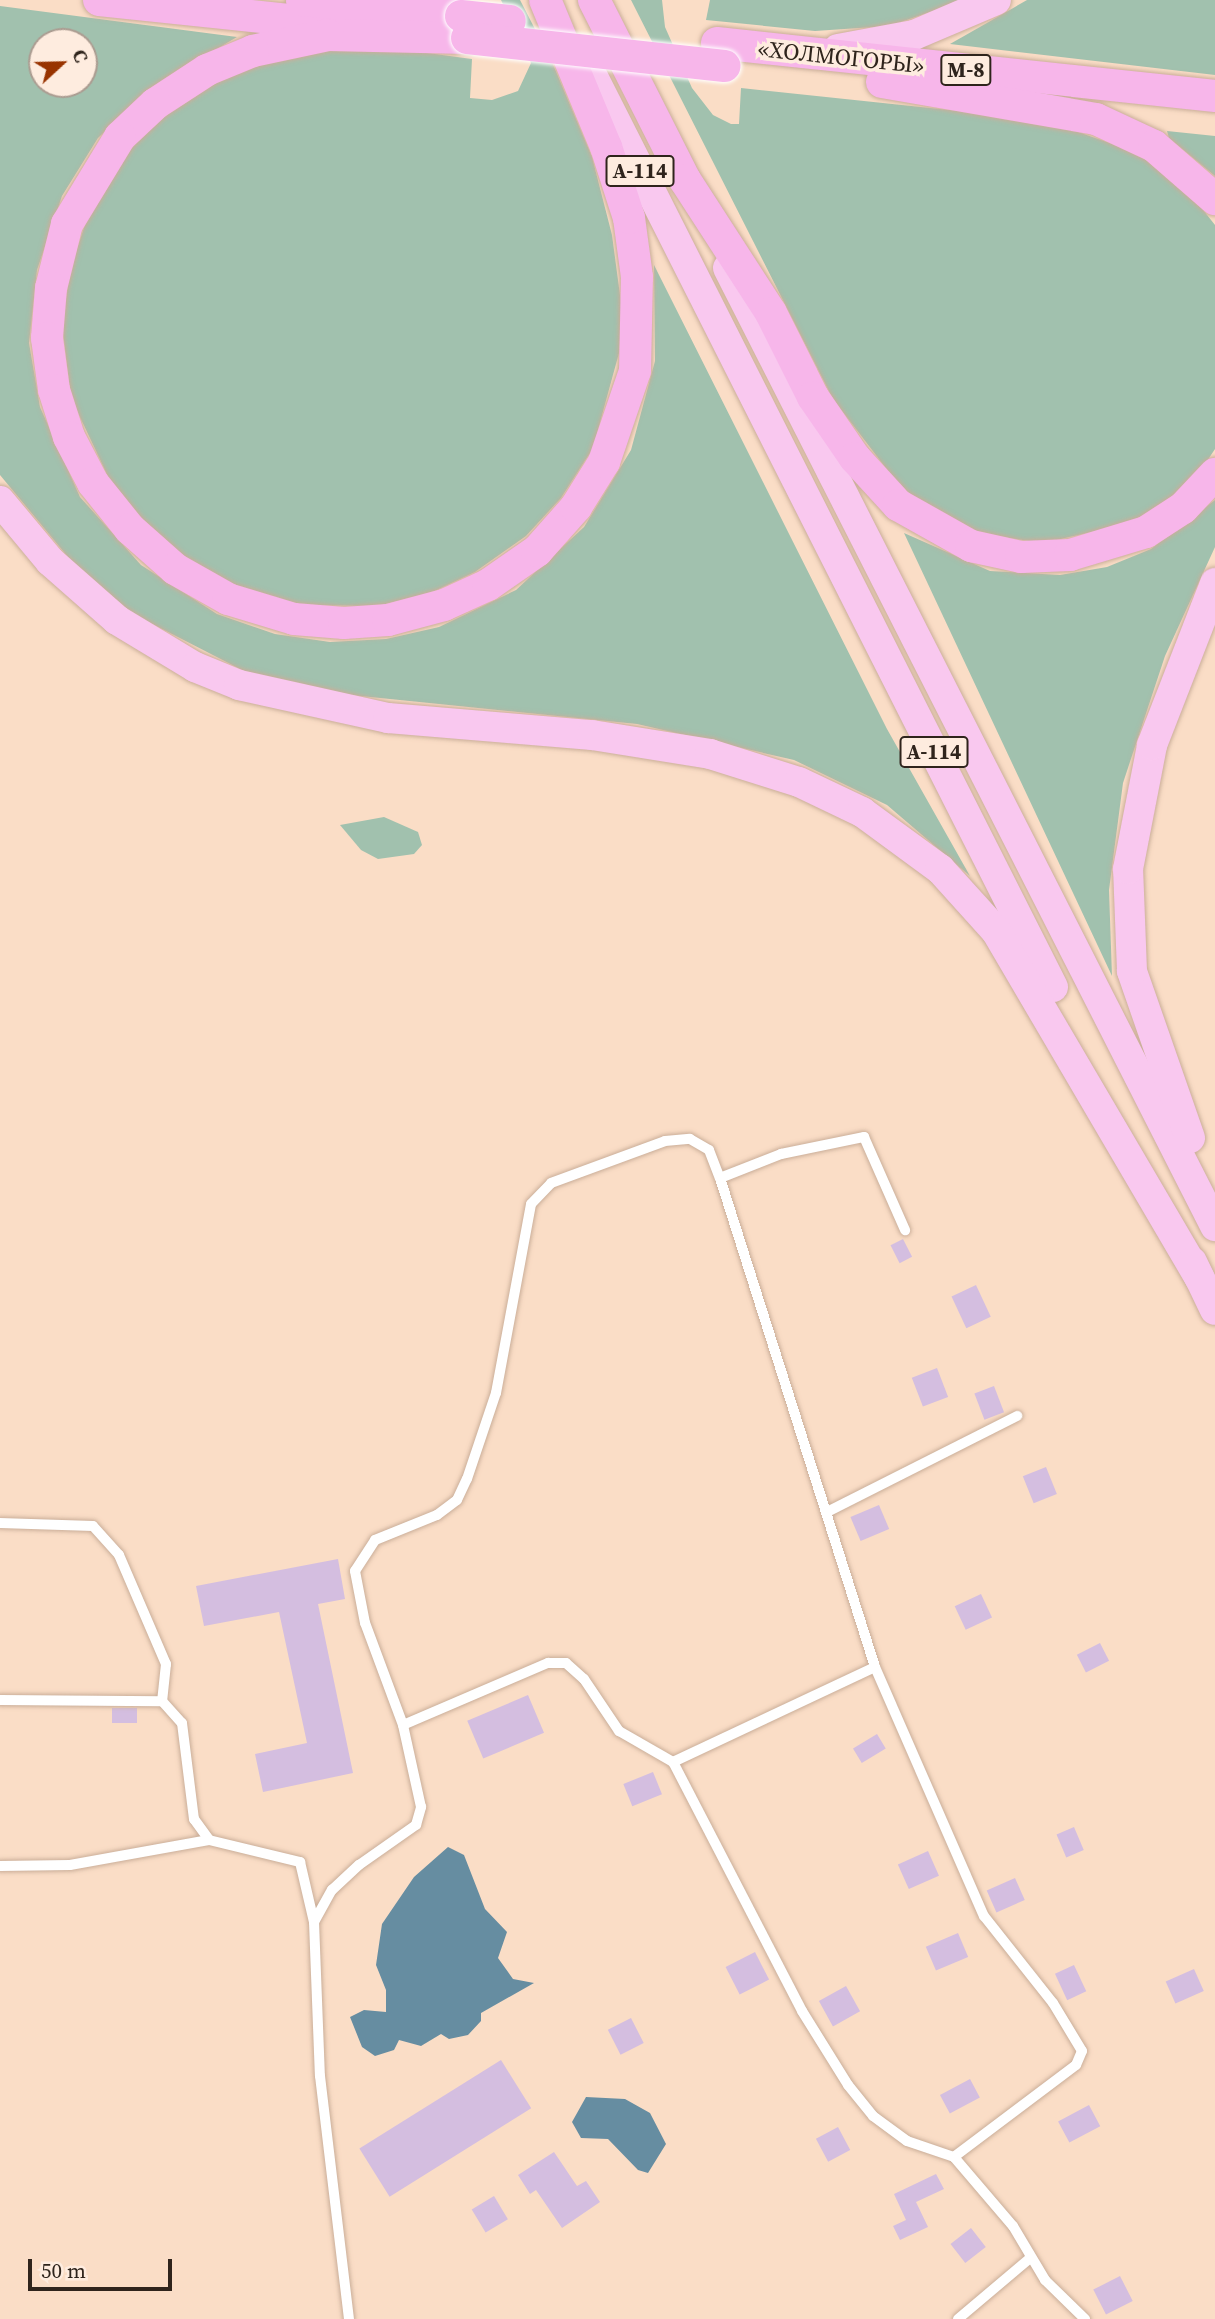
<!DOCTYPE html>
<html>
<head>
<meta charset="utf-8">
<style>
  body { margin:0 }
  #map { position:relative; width:1215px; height:2319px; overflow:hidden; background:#faddc6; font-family:"Source Serif 4",serif }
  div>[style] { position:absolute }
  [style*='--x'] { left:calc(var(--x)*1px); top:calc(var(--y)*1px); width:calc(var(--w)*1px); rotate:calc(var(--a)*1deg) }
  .green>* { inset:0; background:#a1c1ae }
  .water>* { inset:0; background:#668da1 }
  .building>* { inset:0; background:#d4bee0; transform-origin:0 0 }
  .roads { filter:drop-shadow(0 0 2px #caae99) drop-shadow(0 0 2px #caae99) }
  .service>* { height:10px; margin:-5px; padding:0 5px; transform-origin:5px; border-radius:5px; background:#fff }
  .primary>* { height:30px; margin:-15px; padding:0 15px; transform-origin:15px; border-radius:15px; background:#f9c8ef }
  .trunk>* { height:32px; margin:-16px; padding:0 16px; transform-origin:16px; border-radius:16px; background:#f7b6ea }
  .bridges { filter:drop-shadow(0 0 2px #fff) drop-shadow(0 0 2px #fff) }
  .trunk-bridge>* { height:32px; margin:-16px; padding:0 16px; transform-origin:16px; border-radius:16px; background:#f7b6ea }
  span { translate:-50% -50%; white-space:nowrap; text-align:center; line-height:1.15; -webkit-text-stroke:7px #feecdf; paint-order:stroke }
  .shield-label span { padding:2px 5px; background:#feecdf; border:2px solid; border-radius:5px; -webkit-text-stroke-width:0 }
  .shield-label { font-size:21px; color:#2f241c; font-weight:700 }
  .street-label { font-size:23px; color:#2f241c }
  .north { position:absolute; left:28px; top:28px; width:70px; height:70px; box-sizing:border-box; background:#feecdf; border:2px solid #ab9c91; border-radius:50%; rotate:68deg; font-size:19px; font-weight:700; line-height:28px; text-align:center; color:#2f241c }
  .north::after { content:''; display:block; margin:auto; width:24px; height:32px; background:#983300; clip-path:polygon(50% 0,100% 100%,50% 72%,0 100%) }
  .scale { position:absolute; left:28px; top:2259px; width:144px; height:32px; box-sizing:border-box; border:4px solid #2f241c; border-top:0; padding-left:9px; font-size:21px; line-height:24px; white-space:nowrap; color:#2f241c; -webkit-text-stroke:5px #feecdf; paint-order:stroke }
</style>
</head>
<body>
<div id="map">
  <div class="green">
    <div style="clip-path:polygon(501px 0,520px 0,552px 62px,592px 157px,612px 235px,622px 310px,619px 353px,593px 448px,561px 498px,526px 536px,475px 572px,428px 594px,377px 606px,301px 605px,248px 592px,198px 568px,149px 528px,113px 487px,71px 398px,62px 324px,71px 267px,91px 207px,129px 148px,151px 124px,213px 79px,309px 47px,398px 49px,472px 59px,470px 98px,492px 100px,518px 91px,531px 63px)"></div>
    <div style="clip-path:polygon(631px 0,662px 0,665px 27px,692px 88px,713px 115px,731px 124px,739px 124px,741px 88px,1044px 120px,1138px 153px,1188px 191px,1215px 225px,1215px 449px,1205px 464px,1174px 498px,1131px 523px,1043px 543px,977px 533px,905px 493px,833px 399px)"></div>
    <div style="clip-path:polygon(710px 0,965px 0,889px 26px,815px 31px,706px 20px)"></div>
    <div style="clip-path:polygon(1027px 0,1215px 0,1215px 75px,950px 44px)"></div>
    <div style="clip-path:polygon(evenodd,0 6px,237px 37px,149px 89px,98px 138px,62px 196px,37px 270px,29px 343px,40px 407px,80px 497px,141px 565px,217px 614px,275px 634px,330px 642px,386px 639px,439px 627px,516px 590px,584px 527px,631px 450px,655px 361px,654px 265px,887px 729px,970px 876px,887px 805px,794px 760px,637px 724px,331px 693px,244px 671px,135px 615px,78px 569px,0 475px,0 6px,42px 42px,84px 42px,84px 84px,42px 84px,42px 42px)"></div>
    <div style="clip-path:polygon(1167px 131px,1215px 136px,1215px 176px,1169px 138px)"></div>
    <div style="clip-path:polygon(1215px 500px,1215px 547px,1165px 656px,1123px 783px,1109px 890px,1112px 976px,904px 533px,990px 571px,1060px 575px,1107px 567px,1151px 549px)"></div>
    <div style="clip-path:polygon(384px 817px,418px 832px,422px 845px,414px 854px,378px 859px,361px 850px,340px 825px)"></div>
  </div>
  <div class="water">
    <div style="clip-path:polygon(448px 1847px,464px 1855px,485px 1909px,507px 1932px,498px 1958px,513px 1979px,534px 1983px,481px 2013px,481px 2021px,468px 2035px,449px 2039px,441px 2034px,421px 2046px,399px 2040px,394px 2050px,375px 2056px,362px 2047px,350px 2017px,364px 2010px,386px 2012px,386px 1990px,376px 1965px,382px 1924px,414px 1877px)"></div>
    <div style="clip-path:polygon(586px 2097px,625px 2099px,650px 2113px,666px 2144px,648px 2173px,638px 2170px,608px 2139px,581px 2138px,572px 2122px)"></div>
  </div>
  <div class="building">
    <div style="left:903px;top:1239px;width:20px;height:14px;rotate:63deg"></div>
    <div style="left:976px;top:1285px;width:35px;height:27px;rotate:65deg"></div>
    <div style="left:937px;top:1368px;width:31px;height:27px;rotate:69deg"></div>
    <div style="left:994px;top:1386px;width:28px;height:21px;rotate:69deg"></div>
    <div style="left:1046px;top:1467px;width:29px;height:25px;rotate:68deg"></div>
    <div style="left:879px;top:1505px;width:26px;height:31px;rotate:67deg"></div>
    <div style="clip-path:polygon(338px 1559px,345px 1599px,318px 1604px,353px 1773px,263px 1792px,255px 1754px,307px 1743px,279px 1612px,204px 1626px,196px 1586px)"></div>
    <div style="left:981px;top:1594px;width:26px;height:29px;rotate:65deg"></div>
    <div style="left:1100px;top:1643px;width:20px;height:26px;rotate:63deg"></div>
    <div style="left:528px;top:1695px;width:41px;height:66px;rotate:67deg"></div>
    <div style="left:112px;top:1708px;width:25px;height:15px"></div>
    <div style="left:877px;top:1734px;width:17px;height:28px;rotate:59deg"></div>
    <div style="left:653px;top:1772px;width:24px;height:32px;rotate:68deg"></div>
    <div style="left:1074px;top:1827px;width:25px;height:19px;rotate:67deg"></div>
    <div style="left:928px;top:1851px;width:27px;height:33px;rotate:66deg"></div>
    <div style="left:1015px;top:1878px;width:24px;height:31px;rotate:66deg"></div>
    <div style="left:958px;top:1933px;width:26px;height:35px;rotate:67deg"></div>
    <div style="left:755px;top:1952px;width:31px;height:33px;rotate:63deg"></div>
    <div style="left:1074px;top:1965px;width:29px;height:21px;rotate:65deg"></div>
    <div style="left:1194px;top:1969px;width:24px;height:31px;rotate:66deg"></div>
    <div style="left:846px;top:1986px;width:29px;height:31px;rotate:61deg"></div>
    <div style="left:631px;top:2018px;width:28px;height:26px;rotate:63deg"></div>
    <div style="left:501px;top:2060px;width:57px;height:167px;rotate:58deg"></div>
    <div style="left:970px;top:2079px;width:21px;height:34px;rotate:62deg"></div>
    <div style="left:1089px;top:2105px;width:24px;height:35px;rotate:62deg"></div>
    <div style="left:838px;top:2127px;width:26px;height:25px;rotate:62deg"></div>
    <div style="clip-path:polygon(554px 2152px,577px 2186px,586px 2181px,600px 2202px,562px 2228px,536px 2190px,530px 2194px,518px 2175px)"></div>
    <div style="clip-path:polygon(936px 2174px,944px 2189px,916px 2202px,928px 2227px,900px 2240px,893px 2226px,906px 2220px,894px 2194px)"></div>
    <div style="left:494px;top:2196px;width:27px;height:26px;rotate:59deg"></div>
    <div style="left:971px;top:2228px;width:24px;height:26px;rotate:52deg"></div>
    <div style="left:1120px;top:2276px;width:28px;height:30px;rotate:63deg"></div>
  </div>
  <div class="roads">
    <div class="service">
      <div style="--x:720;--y:1178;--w:66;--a:-21.5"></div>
      <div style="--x:781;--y:1154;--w:85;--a:-11.6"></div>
      <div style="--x:864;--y:1137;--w:102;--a:66.2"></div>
      <div style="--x:829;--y:1511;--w:211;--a:-26.8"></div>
      <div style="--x:0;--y:1523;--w:93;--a:1.8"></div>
      <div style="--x:93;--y:1526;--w:39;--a:48"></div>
      <div style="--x:119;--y:1555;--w:119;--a:66.7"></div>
      <div style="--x:166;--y:1664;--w:37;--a:96"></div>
      <div style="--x:0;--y:1700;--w:162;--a:0.4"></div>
      <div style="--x:162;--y:1701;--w:30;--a:48"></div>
      <div style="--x:182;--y:1723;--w:97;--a:82.9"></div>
      <div style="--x:194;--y:1819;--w:26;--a:54"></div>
      <div style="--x:209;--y:1840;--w:94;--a:13.6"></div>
      <div style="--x:300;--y:1862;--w:62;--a:76.9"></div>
      <div style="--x:314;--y:1922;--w:154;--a:87.8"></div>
      <div style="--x:320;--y:2076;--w:245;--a:83.2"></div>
      <div style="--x:403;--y:1725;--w:158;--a:-23.2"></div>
      <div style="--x:548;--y:1663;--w:18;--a:0"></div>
      <div style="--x:566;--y:1663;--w:24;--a:42"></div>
      <div style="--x:584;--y:1679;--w:63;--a:56.1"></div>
      <div style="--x:619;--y:1731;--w:62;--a:29.9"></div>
      <div style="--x:673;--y:1762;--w:280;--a:62.6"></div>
      <div style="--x:802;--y:2011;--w:87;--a:58.1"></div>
      <div style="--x:848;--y:2085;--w:40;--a:51"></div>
      <div style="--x:873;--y:2116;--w:42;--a:36.3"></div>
      <div style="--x:907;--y:2141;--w:50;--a:18.8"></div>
      <div style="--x:954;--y:2157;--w:91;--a:49.5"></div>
      <div style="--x:1013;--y:2226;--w:63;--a:59.3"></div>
      <div style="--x:1045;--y:2280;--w:56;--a:44.3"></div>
      <div style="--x:673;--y:1762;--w:223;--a:-25.2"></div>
      <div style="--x:0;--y:1866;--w:70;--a:-0.8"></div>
      <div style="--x:70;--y:1865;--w:141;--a:-10.2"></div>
      <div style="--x:314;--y:1922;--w:37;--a:-61"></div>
      <div style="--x:332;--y:1890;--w:37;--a:-43"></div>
      <div style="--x:359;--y:1865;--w:70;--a:-35.1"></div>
      <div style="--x:416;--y:1825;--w:19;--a:-74"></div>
      <div style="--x:421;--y:1807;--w:84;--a:-102.4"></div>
      <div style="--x:403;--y:1725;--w:109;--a:-110.4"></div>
      <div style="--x:365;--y:1623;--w:53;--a:-100.9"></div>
      <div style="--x:355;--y:1571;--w:37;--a:-57"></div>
      <div style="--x:375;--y:1540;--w:67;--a:-22"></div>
      <div style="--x:437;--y:1515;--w:25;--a:-37"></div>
      <div style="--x:457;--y:1500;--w:23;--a:-65"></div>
      <div style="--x:467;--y:1479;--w:91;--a:-71.4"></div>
      <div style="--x:496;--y:1393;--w:192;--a:-79.5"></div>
      <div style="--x:531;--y:1204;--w:29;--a:-46"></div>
      <div style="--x:551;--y:1183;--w:121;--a:-20.2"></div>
      <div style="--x:665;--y:1141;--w:25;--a:-5"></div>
      <div style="--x:690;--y:1139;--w:22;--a:30"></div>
      <div style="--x:709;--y:1150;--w:30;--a:69"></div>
      <div style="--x:720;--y:1178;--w:513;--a:72.41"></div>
      <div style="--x:875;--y:1667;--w:272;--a:66.4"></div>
      <div style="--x:984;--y:1916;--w:111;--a:51.6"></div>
      <div style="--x:1053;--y:2003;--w:56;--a:58.9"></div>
      <div style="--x:1082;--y:2051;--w:15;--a:113"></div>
      <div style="--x:1076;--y:2065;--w:153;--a:143"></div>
      <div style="--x:958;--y:2319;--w:93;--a:-40.2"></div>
    </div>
    <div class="primary">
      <div style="--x:838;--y:49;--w:77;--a:-10.4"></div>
      <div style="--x:914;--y:35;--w:89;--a:-23.1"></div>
      <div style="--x:583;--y:57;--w:1042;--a:63.19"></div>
      <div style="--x:728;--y:268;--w:1075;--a:63.05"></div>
      <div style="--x:0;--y:501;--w:78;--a:50.2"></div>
      <div style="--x:50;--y:561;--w:89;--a:41.4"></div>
      <div style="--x:117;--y:620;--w:91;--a:31.1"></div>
      <div style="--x:195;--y:667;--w:48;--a:22.2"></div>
      <div style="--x:239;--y:685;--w:153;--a:12.5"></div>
      <div style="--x:388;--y:718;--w:205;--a:4.8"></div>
      <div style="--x:592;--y:735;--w:120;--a:9.1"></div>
      <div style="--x:710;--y:754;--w:93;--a:17.5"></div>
      <div style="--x:799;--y:782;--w:70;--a:25.5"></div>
      <div style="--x:862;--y:812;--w:97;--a:36.2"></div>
      <div style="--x:940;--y:869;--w:84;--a:47.9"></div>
      <div style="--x:996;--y:931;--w:403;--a:59.6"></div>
      <div style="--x:1190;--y:1138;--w:177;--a:-109.2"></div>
      <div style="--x:1132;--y:971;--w:102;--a:-92.2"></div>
      <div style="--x:1128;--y:869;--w:126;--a:-79"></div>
      <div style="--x:1152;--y:745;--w:174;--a:-68.7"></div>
      <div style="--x:1192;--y:1262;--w:53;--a:64.4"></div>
    </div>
    <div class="trunk">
      <div style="--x:99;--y:0;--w:229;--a:6"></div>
      <div style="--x:302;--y:0;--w:160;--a:5.7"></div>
      <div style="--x:594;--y:0;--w:202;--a:63.2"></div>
      <div style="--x:685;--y:180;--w:158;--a:57.1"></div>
      <div style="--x:771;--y:313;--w:94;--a:63.4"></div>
      <div style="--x:813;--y:397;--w:74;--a:55.5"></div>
      <div style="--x:855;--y:458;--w:64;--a:47.5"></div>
      <div style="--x:898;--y:505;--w:84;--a:29.3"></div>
      <div style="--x:971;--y:546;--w:51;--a:12.4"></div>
      <div style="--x:1021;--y:557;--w:49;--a:-2.3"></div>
      <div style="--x:1070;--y:555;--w:79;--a:-16.8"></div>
      <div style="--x:1146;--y:532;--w:44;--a:-33"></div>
      <div style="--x:1183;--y:508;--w:47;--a:-46.7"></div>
      <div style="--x:467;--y:38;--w:139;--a:-178.8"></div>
      <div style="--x:328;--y:35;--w:77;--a:168"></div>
      <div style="--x:253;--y:51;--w:50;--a:157.6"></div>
      <div style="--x:207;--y:70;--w:62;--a:146.8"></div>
      <div style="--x:155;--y:104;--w:48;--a:136.7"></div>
      <div style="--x:120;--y:137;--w:102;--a:121.3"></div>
      <div style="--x:67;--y:224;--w:66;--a:104"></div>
      <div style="--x:51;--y:288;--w:50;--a:94.6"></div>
      <div style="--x:47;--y:338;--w:52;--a:82.3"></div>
      <div style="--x:54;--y:390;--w:49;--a:72.3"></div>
      <div style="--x:69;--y:437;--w:52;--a:62.4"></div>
      <div style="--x:93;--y:483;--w:59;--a:51.2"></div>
      <div style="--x:130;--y:529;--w:60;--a:41.6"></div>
      <div style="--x:175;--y:569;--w:61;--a:29.5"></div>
      <div style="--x:228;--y:599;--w:69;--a:16.9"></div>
      <div style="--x:294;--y:619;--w:50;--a:4.6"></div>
      <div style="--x:344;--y:623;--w:44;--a:-3.9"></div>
      <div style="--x:388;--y:620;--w:58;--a:-15"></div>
      <div style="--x:444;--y:605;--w:48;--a:-24.4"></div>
      <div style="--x:488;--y:585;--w:60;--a:-34.8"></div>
      <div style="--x:537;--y:551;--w:59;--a:-48.4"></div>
      <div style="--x:576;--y:507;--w:53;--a:-58.1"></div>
      <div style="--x:604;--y:462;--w:96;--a:-71.2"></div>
      <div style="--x:635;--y:371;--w:94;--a:-88.8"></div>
      <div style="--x:637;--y:277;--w:60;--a:-97.7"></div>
      <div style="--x:629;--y:218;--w:75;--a:-107.9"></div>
      <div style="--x:606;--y:147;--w:159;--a:-112.5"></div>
      <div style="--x:717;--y:43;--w:501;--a:6.07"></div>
      <div style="--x:882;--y:82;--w:217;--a:9.8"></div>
      <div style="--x:1096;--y:119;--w:64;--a:25"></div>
      <div style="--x:1154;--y:146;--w:81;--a:41"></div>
    </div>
  </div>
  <div class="bridges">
    <div class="trunk-bridge">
      <div style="--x:461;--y:16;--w:49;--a:5.8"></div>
      <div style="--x:467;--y:38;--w:259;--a:6.2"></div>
    </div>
  </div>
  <div class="shield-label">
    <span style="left:966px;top:70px">М-8</span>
    <span style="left:640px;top:171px">А-114</span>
    <span style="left:934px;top:752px">А-114</span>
  </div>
  <div class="street-label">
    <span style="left:841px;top:57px;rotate:6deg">«ХОЛМОГОРЫ»</span>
  </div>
  <div class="north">С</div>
  <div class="scale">50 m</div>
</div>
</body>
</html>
